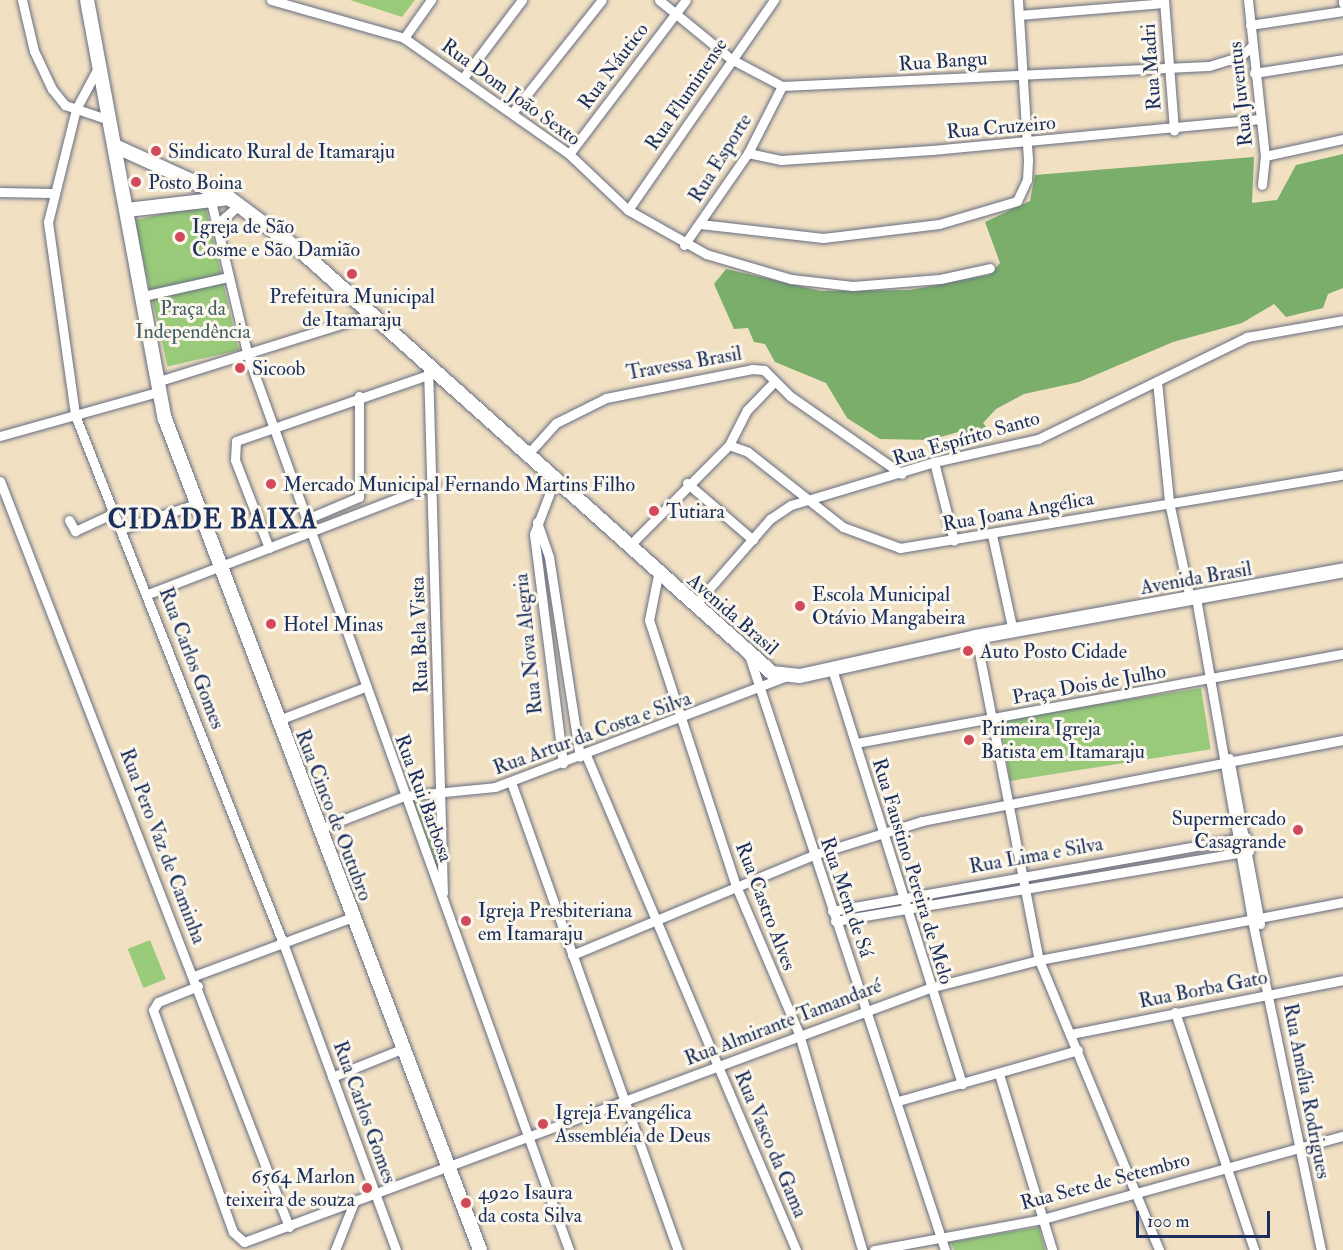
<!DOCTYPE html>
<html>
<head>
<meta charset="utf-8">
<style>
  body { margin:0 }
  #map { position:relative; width:1343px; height:1250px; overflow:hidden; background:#f2e0c3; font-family:"IM FELL Double Pica",serif }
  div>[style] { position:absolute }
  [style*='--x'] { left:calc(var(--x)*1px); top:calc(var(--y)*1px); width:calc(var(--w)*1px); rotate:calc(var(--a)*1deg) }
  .green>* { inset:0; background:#99ca7a; transform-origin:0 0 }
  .forest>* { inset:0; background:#7aae6a }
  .roads { filter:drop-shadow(0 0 2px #666d81) drop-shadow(0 0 2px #666d81) }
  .street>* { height:9px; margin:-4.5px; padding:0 4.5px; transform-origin:4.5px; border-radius:4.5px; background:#fff }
  .secondary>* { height:14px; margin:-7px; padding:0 7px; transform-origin:7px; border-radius:7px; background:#fff }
  .dots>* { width:16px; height:16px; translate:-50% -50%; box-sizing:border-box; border:3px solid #fbf7ec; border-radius:50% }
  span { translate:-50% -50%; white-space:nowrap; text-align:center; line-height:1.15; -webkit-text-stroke:6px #fbf7ec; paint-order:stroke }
  .street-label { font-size:20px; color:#1b2f5e }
  .poi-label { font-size:20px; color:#1b2f5e }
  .left { translate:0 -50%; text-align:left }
  .right { translate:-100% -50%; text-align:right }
  .park-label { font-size:20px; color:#415e66 }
  .district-label { font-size:26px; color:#1b2f5e; font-weight:700; letter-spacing:1.5px }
  .scale { position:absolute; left:1136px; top:1211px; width:134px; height:27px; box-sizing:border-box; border:3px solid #1b2f5e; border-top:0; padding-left:8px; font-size:18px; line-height:21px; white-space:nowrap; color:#1b2f5e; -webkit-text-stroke:4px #fbf7ec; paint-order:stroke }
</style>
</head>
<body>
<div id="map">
  <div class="green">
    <div style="clip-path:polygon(350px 0,415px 0,402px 17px)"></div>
    <div style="left:205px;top:204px;width:150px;height:73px;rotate:77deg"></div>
    <div style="left:1201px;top:688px;width:62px;height:203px;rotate:81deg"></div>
    <div style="clip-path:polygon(437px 800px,436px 872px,414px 803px)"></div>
    <div style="left:150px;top:940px;width:42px;height:24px;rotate:68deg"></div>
    <div style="clip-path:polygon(1039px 1227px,1045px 1250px,954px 1250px,951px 1242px)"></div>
  </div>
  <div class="forest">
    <div style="clip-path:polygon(1343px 154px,1343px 288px,1328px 294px,1323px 308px,1286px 317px,1274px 304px,1242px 323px,1173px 342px,1079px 382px,1024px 394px,996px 409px,983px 423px,993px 435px,975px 444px,958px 432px,930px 440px,880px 439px,847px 418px,826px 383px,775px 362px,765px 344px,754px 342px,748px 328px,734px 329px,714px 284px,726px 269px,821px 291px,910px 290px,989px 275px,1000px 263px,985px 222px,1030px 201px,1035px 175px,1254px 157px,1252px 203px,1277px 200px,1296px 165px)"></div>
  </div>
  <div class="roads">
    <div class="street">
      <div style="--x:22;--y:0;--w:52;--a:76.8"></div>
      <div style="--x:34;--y:51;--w:42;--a:64.7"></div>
      <div style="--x:52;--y:89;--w:21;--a:51"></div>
      <div style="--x:65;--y:105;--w:46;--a:18.8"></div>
      <div style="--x:271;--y:0;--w:138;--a:15.9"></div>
      <div style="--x:404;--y:38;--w:202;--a:35.1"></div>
      <div style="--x:569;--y:154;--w:81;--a:43.5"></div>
      <div style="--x:628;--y:210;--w:90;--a:29.4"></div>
      <div style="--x:706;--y:254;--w:89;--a:16.4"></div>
      <div style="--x:791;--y:279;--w:62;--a:6.4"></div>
      <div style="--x:853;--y:286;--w:87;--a:-4.6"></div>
      <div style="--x:940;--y:279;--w:51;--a:-12.4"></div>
      <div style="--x:659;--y:0;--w:93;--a:39.3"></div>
      <div style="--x:731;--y:59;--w:58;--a:27.9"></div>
      <div style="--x:782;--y:86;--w:427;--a:-2.7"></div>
      <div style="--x:1209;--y:66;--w:34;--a:-17"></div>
      <div style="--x:1241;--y:56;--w:15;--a:-42"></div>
      <div style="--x:1164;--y:0;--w:131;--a:85.6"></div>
      <div style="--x:1248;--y:0;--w:157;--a:83.8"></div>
      <div style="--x:1265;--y:156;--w:29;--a:96"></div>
      <div style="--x:1343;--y:0;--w:3;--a:90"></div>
      <div style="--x:1019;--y:15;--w:145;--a:-4.7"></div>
      <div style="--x:1250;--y:25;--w:94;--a:-8.6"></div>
      <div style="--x:404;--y:38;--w:47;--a:-54.6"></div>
      <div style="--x:98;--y:68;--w:47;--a:118.2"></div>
      <div style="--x:76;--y:109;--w:116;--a:103.9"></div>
      <div style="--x:48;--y:222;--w:195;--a:82"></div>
      <div style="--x:75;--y:415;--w:567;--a:68.5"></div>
      <div style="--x:283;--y:943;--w:327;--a:69.8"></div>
      <div style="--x:1254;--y:73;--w:90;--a:-8.9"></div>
      <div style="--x:463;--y:78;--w:98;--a:-52.9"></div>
      <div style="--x:512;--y:113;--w:144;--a:-51.5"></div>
      <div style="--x:748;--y:153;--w:34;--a:12"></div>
      <div style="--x:781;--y:160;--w:151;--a:-3.8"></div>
      <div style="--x:932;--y:150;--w:327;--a:-5.4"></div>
      <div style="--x:569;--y:154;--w:193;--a:-52.8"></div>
      <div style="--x:1265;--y:156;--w:80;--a:-12.3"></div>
      <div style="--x:0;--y:192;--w:51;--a:1.1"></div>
      <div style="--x:210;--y:197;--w:163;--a:76.6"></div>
      <div style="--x:248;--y:356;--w:950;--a:70.25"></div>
      <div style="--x:628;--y:210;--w:256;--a:-55.2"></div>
      <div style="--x:700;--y:224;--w:124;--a:6.5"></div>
      <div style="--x:823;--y:238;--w:117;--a:-6.9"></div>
      <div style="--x:939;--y:224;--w:81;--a:-16.4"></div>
      <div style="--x:1017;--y:201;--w:23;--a:-65"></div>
      <div style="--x:1027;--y:180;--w:20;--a:-87"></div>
      <div style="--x:1028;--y:160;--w:160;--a:-93.6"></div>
      <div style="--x:216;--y:225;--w:30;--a:-41"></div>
      <div style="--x:684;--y:245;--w:112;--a:-55.2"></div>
      <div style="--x:748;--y:153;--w:75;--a:-63.1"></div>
      <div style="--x:143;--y:296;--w:88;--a:-12.5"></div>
      <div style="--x:428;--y:367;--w:526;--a:88.37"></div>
      <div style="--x:1157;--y:381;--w:122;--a:84.3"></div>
      <div style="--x:1169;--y:502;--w:99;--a:77.8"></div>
      <div style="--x:156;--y:382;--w:224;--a:-17.4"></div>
      <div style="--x:0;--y:436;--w:164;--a:-15.6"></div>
      <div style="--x:729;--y:445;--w:20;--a:20"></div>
      <div style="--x:748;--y:452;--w:121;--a:38.3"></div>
      <div style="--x:843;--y:527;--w:61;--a:20.2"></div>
      <div style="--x:900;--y:548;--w:449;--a:-9.4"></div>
      <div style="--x:528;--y:454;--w:42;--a:-47.9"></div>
      <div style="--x:556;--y:423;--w:56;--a:-26.6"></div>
      <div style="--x:606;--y:398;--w:149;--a:-11.2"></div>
      <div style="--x:752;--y:369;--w:12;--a:5"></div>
      <div style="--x:764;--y:370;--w:37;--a:45"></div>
      <div style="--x:790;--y:396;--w:136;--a:34.9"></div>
      <div style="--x:934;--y:462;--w:81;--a:75.8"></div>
      <div style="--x:555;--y:479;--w:59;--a:110.9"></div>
      <div style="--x:534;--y:534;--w:231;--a:82.8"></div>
      <div style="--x:0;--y:481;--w:800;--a:68.82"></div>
      <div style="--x:687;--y:483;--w:87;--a:40.8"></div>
      <div style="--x:307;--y:519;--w:56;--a:-22.9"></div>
      <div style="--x:359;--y:497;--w:101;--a:-90"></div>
      <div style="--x:69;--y:520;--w:13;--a:61"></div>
      <div style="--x:75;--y:531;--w:43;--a:-24.8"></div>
      <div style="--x:537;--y:522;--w:37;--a:71"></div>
      <div style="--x:549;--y:557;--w:202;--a:81.2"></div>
      <div style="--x:121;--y:529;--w:79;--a:-18.4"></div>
      <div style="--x:992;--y:535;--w:98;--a:77.7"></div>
      <div style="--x:629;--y:546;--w:142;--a:-45.3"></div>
      <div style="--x:729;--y:445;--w:39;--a:-63"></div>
      <div style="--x:747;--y:410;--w:37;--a:-46"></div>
      <div style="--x:269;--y:548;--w:94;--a:-111.1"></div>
      <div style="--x:235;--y:460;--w:19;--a:-87"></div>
      <div style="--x:236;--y:441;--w:203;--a:-19"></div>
      <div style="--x:658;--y:575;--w:46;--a:101.3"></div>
      <div style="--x:649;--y:620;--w:280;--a:71.9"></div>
      <div style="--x:736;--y:886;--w:161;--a:66.9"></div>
      <div style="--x:799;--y:1034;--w:225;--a:73.7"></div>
      <div style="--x:148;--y:594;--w:307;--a:-21"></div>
      <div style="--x:1196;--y:598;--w:327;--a:80.1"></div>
      <div style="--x:1252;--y:920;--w:337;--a:78.2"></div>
      <div style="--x:694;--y:606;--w:116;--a:-48.9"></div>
      <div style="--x:770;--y:519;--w:25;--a:-34"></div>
      <div style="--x:791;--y:505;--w:149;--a:-16.7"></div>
      <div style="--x:934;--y:462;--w:107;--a:-12.5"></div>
      <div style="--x:1038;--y:439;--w:233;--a:-26"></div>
      <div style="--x:1247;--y:337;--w:97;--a:-10"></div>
      <div style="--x:976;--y:637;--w:329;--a:79"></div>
      <div style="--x:1039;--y:960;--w:314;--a:67.5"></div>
      <div style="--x:750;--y:658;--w:623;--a:71.77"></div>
      <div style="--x:832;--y:669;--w:435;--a:72.6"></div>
      <div style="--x:276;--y:721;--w:95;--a:-20.9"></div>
      <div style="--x:856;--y:743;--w:495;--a:-10.4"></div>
      <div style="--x:586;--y:755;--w:538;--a:67.01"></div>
      <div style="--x:1229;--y:758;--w:169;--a:79.4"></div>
      <div style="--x:511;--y:782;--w:497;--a:70.4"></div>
      <div style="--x:319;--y:829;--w:91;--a:-21.2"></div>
      <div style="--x:404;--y:796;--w:91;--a:-5.6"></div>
      <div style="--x:495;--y:787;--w:310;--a:-20.8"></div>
      <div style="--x:832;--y:911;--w:421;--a:-10.1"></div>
      <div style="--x:835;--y:921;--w:420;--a:-9.6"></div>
      <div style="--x:572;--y:955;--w:261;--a:-22.5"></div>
      <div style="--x:813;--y:855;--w:114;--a:-17.3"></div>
      <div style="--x:922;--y:821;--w:429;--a:-10.9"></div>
      <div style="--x:194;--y:976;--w:170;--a:-20.4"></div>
      <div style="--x:198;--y:986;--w:43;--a:158.2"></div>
      <div style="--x:158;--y:1002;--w:9;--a:122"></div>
      <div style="--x:153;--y:1010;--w:236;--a:70.2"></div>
      <div style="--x:233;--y:1232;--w:15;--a:42"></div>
      <div style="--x:244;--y:1242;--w:731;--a:-20.34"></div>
      <div style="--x:929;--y:988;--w:114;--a:-14.3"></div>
      <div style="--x:1039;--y:960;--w:309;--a:-10.8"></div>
      <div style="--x:1175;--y:1012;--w:251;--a:71.6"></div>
      <div style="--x:1071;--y:1034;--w:277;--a:-11.2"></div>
      <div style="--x:999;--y:1074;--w:184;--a:73.2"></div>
      <div style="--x:332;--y:1077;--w:78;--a:-21.9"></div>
      <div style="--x:898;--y:1101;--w:187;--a:-15.8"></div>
      <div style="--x:335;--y:1250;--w:52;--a:-68.4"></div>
      <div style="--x:874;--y:1250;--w:172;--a:-10.4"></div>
      <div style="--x:1043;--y:1219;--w:311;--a:-15.5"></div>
    </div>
    <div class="secondary">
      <div style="--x:87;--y:0;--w:426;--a:79.5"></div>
      <div style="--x:165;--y:419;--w:889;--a:69.24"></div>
      <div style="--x:115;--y:146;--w:125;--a:24.5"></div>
      <div style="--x:229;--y:198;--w:91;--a:36.5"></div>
      <div style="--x:302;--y:252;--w:631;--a:41.85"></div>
      <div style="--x:772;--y:673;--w:28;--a:6"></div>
      <div style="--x:800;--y:676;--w:180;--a:-12.5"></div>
      <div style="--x:976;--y:637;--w:373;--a:-10.3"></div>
      <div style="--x:127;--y:210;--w:103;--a:-6.7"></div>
    </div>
  </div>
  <div class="dots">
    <div style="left:156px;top:151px;background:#d1495b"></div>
    <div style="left:136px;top:182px;background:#d1495b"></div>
    <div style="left:180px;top:237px;background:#d1495b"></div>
    <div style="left:352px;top:274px;background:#d1495b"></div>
    <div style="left:240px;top:368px;background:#d1495b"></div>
    <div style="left:271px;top:484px;background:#d1495b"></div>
    <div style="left:654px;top:511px;background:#d1495b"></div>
    <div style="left:800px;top:606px;background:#d1495b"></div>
    <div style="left:271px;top:624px;background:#d1495b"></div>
    <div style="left:968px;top:651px;background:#d1495b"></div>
    <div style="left:969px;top:740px;background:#d1495b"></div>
    <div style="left:1298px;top:830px;background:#d1495b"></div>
    <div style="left:466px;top:921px;background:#d1495b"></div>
    <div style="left:543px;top:1124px;background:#d1495b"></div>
    <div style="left:367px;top:1188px;background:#d1495b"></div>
    <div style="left:466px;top:1203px;background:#d1495b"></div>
  </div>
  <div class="street-label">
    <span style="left:943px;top:61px;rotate:-4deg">Rua Bangu</span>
    <span style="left:613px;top:66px;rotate:-53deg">Rua Náutico</span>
    <span style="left:1151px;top:67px;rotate:-94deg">Rua Madri</span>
    <span style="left:511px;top:92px;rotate:36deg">Rua Dom João Sexto</span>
    <span style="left:686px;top:94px;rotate:-56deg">Rua Fluminense</span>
    <span style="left:1240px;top:94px;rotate:-96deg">Rua Juventus</span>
    <span style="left:1001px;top:127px;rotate:-5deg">Rua Cruzeiro</span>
    <span style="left:720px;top:158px;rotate:-58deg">Rua Esporte</span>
    <span style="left:684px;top:363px;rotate:-10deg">Travessa Brasil</span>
    <span style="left:966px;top:438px;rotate:-16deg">Rua Espírito Santo</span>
    <span style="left:1018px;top:511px;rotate:-10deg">Rua Joana Angélica</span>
    <span style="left:1196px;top:578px;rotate:-10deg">Avenida Brasil</span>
    <span style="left:733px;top:614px;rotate:41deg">Avenida Brasil</span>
    <span style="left:419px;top:635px;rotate:-92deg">Rua Bela Vista</span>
    <span style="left:528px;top:644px;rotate:-96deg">Rua Nova Alegria</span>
    <span style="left:192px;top:658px;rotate:69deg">Rua Carlos Gomes</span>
    <span style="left:1089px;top:684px;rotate:-10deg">Praça Dois de Julho</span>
    <span style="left:592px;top:733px;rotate:-20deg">Rua Artur da Costa e Silva</span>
    <span style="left:424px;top:798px;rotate:70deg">Rua Rui Barbosa</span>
    <span style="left:334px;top:815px;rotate:69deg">Rua Cinco de Outubro</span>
    <span style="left:163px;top:846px;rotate:69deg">Rua Pero Vaz de Caminha</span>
    <span style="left:1036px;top:855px;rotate:-10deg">Rua Lima e Silva</span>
    <span style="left:913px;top:871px;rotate:73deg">Rua Faustino Pereira de Melo</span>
    <span style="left:847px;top:897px;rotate:71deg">Rua Mem de Sá</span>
    <span style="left:766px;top:906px;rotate:69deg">Rua Castro Alves</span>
    <span style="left:1203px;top:989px;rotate:-11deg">Rua Borba Gato</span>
    <span style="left:783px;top:1022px;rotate:-21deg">Rua Almirante Tamandaré</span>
    <span style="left:1307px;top:1091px;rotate:79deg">Rua Amélia Rodrigues</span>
    <span style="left:365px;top:1112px;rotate:70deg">Rua Carlos Gomes</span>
    <span style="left:771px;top:1144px;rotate:67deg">Rua Vasco da Gama</span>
    <span style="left:1105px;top:1181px;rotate:-15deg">Rua Sete de Setembro</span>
  </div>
  <div class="poi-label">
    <span class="left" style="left:168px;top:151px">Sindicato Rural de Itamaraju</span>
    <span class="left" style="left:148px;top:182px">Posto Boina</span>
    <span class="left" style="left:192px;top:238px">Igreja de São<br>Cosme e São Damião</span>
    <span style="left:352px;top:308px">Prefeitura Municipal<br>de Itamaraju</span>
    <span class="left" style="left:252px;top:368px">Sicoob</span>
    <span class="left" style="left:283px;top:484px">Mercado Municipal Fernando Martins Filho</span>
    <span class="left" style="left:666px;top:511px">Tutiara</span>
    <span class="left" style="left:812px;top:606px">Escola Municipal<br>Otávio Mangabeira</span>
    <span class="left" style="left:283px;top:624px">Hotel Minas</span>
    <span class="left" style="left:980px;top:651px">Auto Posto Cidade</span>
    <span class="left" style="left:981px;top:740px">Primeira Igreja<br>Batista em Itamaraju</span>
    <span class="right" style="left:1286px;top:830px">Supermercado<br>Casagrande</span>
    <span class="left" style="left:478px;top:922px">Igreja Presbiteriana<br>em Itamaraju</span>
    <span class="left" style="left:555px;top:1124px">Igreja Evangélica<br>Assembléia de Deus</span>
    <span class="right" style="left:355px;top:1188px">6564 Marlon<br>teixeira de souza</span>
    <span class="left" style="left:478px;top:1204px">4920 Isaura<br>da costa Silva</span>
  </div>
  <div class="park-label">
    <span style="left:193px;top:320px">Praça da<br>Independência</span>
  </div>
  <div class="district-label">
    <span style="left:213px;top:521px">CIDADE BAIXA</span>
  </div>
  <div class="scale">100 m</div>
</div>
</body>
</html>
